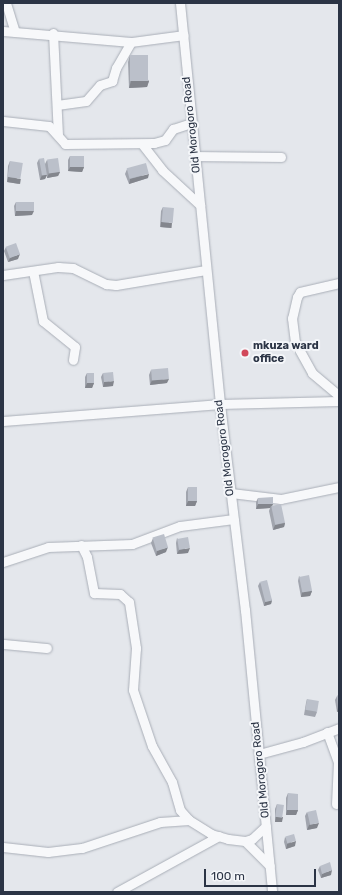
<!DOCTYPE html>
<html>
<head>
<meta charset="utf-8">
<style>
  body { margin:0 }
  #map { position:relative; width:342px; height:895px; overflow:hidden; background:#e4e7ec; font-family:Rubik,sans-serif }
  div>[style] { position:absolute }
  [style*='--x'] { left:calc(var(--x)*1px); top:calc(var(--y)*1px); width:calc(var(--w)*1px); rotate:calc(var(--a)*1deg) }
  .roads { filter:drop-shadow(0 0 1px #a9aeb7) drop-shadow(0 0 1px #a9aeb7) }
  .minor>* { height:9px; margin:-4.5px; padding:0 4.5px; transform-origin:4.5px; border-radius:4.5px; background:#f7f8fa }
  .wall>* { inset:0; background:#a1a5ae }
  .shaded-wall>* { inset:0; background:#83868d; transform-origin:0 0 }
  .building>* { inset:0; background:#bbc0ca; transform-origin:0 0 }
  .dots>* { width:11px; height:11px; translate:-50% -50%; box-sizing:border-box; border:2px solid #f4f6f9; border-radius:50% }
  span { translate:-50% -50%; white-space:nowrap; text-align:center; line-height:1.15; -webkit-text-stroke:4px #f4f6f9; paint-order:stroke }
  .street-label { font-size:11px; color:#2b3445 }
  .poi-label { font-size:11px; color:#2b3445; font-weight:700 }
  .left { translate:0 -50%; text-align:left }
  .frame { position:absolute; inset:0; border:4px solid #2b3445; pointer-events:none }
  .scale { position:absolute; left:204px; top:869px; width:112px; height:18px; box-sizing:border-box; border:2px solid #2b3445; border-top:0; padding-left:5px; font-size:12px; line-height:14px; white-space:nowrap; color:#2b3445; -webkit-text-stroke:3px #f4f6f9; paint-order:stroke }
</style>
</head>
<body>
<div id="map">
  <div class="roads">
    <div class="minor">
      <div style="--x:6;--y:3;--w:30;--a:73"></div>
      <div style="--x:180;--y:3;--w:403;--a:84.3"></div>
      <div style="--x:220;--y:404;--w:208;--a:83.1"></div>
      <div style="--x:245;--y:610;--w:283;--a:84.5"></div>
      <div style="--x:3;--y:31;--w:128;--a:4.9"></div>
      <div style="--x:131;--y:42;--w:53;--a:-7.5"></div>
      <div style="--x:53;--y:33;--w:102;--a:87.2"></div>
      <div style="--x:57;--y:105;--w:29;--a:-8"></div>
      <div style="--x:86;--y:101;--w:21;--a:-49"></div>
      <div style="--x:100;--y:85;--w:13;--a:-18"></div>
      <div style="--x:112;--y:81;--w:14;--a:-73"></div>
      <div style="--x:116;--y:68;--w:30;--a:-60"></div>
      <div style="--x:3;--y:121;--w:46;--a:6.2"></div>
      <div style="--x:49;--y:126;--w:24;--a:48"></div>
      <div style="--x:65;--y:144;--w:89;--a:-0.6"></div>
      <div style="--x:154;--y:143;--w:11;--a:-15"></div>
      <div style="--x:165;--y:140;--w:14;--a:-54"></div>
      <div style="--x:173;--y:129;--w:20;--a:-18"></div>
      <div style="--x:142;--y:144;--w:33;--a:52"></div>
      <div style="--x:162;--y:170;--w:52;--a:42.6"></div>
      <div style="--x:195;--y:156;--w:86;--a:0.7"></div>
      <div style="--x:33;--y:271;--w:51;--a:78.7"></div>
      <div style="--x:43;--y:321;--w:41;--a:39.1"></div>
      <div style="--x:75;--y:347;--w:13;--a:99"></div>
      <div style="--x:3;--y:275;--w:56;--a:-8.3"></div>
      <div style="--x:58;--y:267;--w:15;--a:4"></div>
      <div style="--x:73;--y:268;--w:37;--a:26"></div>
      <div style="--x:106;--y:284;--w:10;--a:6"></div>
      <div style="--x:116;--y:285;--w:91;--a:-9.5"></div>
      <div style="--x:339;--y:283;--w:40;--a:167"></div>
      <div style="--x:300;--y:292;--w:6;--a:121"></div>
      <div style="--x:297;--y:297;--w:22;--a:103"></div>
      <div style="--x:292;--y:318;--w:24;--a:83"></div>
      <div style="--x:295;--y:342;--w:35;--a:61"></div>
      <div style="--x:312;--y:373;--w:35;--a:40"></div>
      <div style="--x:3;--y:421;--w:218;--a:-4.5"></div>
      <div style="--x:220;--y:404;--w:119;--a:-1.4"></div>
      <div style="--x:231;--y:493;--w:50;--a:6.8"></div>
      <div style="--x:281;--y:499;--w:59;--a:-11.7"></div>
      <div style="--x:81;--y:545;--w:13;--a:63"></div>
      <div style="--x:87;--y:557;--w:37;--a:79"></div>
      <div style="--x:94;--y:593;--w:26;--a:2"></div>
      <div style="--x:120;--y:594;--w:12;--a:42"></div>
      <div style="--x:129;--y:602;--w:47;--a:81.3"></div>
      <div style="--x:136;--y:648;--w:42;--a:94.1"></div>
      <div style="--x:133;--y:690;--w:59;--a:71.3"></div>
      <div style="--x:152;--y:746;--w:41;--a:60.9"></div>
      <div style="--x:172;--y:782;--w:29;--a:74"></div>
      <div style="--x:180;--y:810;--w:13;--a:48"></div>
      <div style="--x:189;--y:820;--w:26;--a:32"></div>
      <div style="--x:211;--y:834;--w:18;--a:16"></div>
      <div style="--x:228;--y:839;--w:17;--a:7"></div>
      <div style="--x:245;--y:841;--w:7;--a:-16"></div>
      <div style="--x:252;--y:839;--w:19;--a:-43"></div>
      <div style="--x:3;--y:562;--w:47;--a:-18.4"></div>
      <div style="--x:48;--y:547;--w:84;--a:-2"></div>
      <div style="--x:132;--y:544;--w:51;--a:-20.6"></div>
      <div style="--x:180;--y:526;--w:54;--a:-7.4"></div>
      <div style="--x:3;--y:644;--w:44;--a:5.2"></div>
      <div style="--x:327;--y:732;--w:32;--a:70"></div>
      <div style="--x:338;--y:762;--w:42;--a:92.7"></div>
      <div style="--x:259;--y:754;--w:46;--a:-15.3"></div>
      <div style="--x:303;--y:742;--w:39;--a:-21"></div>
      <div style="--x:245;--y:841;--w:35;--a:45"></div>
      <div style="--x:3;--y:847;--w:45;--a:6.3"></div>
      <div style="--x:48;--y:852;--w:34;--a:-7"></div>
      <div style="--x:82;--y:848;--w:82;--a:-18.4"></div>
      <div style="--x:160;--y:822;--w:29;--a:-4"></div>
      <div style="--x:117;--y:892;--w:116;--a:-28.8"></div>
    </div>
  </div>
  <div class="wall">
    <div style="clip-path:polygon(130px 55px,149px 81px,147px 87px,129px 88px,128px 62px)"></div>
    <div style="clip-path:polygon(70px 156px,84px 167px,82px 172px,68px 171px,68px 160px)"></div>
    <div style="clip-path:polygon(39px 159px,45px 164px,47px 160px,60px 172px,58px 176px,47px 178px,47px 175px,45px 179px,40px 180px,37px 163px)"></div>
    <div style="clip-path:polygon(10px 161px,19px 184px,7px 182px,8px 166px)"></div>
    <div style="clip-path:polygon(127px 169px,148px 178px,129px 184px,125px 174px)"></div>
    <div style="clip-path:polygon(16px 202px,32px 215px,15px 216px,14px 206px)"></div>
    <div style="clip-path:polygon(163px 207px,171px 228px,160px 227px,161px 211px)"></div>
    <div style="clip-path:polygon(6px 247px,18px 259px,8px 262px,4px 251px)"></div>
    <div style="clip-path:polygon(151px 370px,167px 383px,150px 385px,149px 375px)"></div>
    <div style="clip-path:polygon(87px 373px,94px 383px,92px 388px,85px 388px,85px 377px)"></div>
    <div style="clip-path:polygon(103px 373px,113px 386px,103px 387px,101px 377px)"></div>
    <div style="clip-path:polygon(188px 487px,197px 501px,195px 506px,186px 506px,186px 492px)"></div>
    <div style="clip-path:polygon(258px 498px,273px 504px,272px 506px,285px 523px,284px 527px,273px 530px,269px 511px,270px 508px,256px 509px,256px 502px)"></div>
    <div style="clip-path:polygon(153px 538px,166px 552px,156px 556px,151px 543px)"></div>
    <div style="clip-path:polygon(177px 538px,188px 553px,177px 554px,176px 543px)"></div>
    <div style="clip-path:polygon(299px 576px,312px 591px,310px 596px,301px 597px,298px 581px)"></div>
    <div style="clip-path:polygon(260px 582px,272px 600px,271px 604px,264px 606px,258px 586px)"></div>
    <div style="clip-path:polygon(339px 695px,339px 711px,337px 712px,335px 700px,337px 696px)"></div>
    <div style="clip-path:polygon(307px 699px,317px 712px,315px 717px,304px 715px,306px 703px)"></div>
    <div style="clip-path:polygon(288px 793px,298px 810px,296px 815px,286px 815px,286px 798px)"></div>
    <div style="clip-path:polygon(277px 804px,282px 822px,275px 822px,275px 809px)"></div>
    <div style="clip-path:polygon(307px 812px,317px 828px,307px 830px,305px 816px)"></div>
    <div style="clip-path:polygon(285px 837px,295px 846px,286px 849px,284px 842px)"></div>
    <div style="clip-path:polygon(320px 866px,331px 875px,321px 878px,318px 870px)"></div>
  </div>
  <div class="shaded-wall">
    <div style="clip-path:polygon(131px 81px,149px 81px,147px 87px,129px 88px)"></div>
    <div style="clip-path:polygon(70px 167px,84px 167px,82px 172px,68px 171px)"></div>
    <div style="clip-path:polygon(60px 172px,58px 176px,47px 178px,49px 173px)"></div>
    <div style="clip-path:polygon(149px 174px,148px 178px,129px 184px,130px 179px)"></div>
    <div style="clip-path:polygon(42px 175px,47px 175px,45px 179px,40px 180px)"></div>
    <div style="left:8px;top:177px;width:13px;height:5px;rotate:9deg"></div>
    <div style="clip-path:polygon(16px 211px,34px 211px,32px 215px,15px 216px)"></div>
    <div style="left:161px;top:222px;width:11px;height:5px;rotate:5deg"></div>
    <div style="clip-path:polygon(20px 254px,18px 259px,8px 262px,10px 258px)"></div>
    <div style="clip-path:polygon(169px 379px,167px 383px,150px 385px,152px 380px)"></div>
    <div style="clip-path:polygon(114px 381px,113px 386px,103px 387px,104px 382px)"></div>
    <div style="clip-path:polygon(87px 383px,94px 383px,92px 388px,85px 388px)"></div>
    <div style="clip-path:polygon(188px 501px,197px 501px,195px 506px,186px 506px)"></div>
    <div style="clip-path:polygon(258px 504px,273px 504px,271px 508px,271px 506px,270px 508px,256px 509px)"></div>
    <div style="clip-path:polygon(285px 523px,284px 527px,273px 530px,275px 525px)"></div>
    <div style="clip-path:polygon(168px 547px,166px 552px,156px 556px,157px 551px)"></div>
    <div style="clip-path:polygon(190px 548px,188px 553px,177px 554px,179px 550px)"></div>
    <div style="clip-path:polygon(312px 591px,310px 596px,301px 597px,302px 592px)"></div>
    <div style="clip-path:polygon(272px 600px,271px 604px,264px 606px,265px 602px)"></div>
    <div style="clip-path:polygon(338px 707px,339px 707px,339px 711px,337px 712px)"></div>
    <div style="clip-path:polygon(287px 810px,298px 810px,296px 815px,286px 815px)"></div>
    <div style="clip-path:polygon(276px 817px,283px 817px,282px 822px,275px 822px)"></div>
    <div style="clip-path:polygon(319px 823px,317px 828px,307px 830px,309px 825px)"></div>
    <div style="clip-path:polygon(296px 841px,295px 846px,286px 849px,287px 844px)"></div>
    <div style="clip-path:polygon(332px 870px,331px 875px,321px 878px,322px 874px)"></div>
  </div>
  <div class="building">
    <div style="left:130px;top:55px;width:18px;height:26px"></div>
    <div style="left:70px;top:156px;width:14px;height:11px"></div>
    <div style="left:44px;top:158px;width:17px;height:5px;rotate:80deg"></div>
    <div style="left:58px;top:158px;width:14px;height:11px;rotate:82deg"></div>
    <div style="left:10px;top:161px;width:13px;height:16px;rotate:9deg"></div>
    <div style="left:146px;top:163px;width:11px;height:20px;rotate:75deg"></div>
    <div style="left:16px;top:202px;width:18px;height:9px"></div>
    <div style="left:163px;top:207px;width:11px;height:15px;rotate:5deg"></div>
    <div style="left:16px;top:243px;width:12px;height:11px;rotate:70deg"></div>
    <div style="left:168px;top:368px;width:11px;height:17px;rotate:85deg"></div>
    <div style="left:113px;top:372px;width:9px;height:10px;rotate:84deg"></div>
    <div style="left:87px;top:373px;width:7px;height:10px"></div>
    <div style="left:188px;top:487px;width:9px;height:14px"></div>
    <div style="clip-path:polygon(273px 497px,273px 504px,258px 504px,258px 498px)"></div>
    <div style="left:281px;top:504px;width:19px;height:10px;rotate:78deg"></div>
    <div style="left:164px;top:534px;width:14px;height:12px;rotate:73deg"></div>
    <div style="left:188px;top:537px;width:11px;height:11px;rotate:80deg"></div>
    <div style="left:309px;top:575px;width:16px;height:10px;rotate:79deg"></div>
    <div style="left:267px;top:580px;width:21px;height:7px;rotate:76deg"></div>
    <div style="clip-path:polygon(339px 695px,339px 707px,338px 707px,337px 696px)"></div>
    <div style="left:307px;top:699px;width:12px;height:11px;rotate:9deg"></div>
    <div style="clip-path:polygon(288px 793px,298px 794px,298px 810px,287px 810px)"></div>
    <div style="left:277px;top:804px;width:7px;height:13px;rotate:8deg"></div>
    <div style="left:316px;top:810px;width:13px;height:9px;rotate:77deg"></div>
    <div style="left:294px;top:834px;width:7px;height:9px;rotate:74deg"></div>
    <div style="clip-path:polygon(330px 862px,332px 870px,322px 874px,320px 866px)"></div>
  </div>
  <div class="dots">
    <div style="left:245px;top:353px;background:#d1495b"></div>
  </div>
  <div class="street-label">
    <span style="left:192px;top:125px;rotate:-96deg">Old Morogoro Road</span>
    <span style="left:225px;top:448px;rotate:-97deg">Old Morogoro Road</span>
    <span style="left:261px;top:770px;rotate:-96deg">Old Morogoro Road</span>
  </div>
  <div class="poi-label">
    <span class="left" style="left:253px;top:353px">mkuza ward<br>office</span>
  </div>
  <div class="frame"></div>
  <div class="scale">100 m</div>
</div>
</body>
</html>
